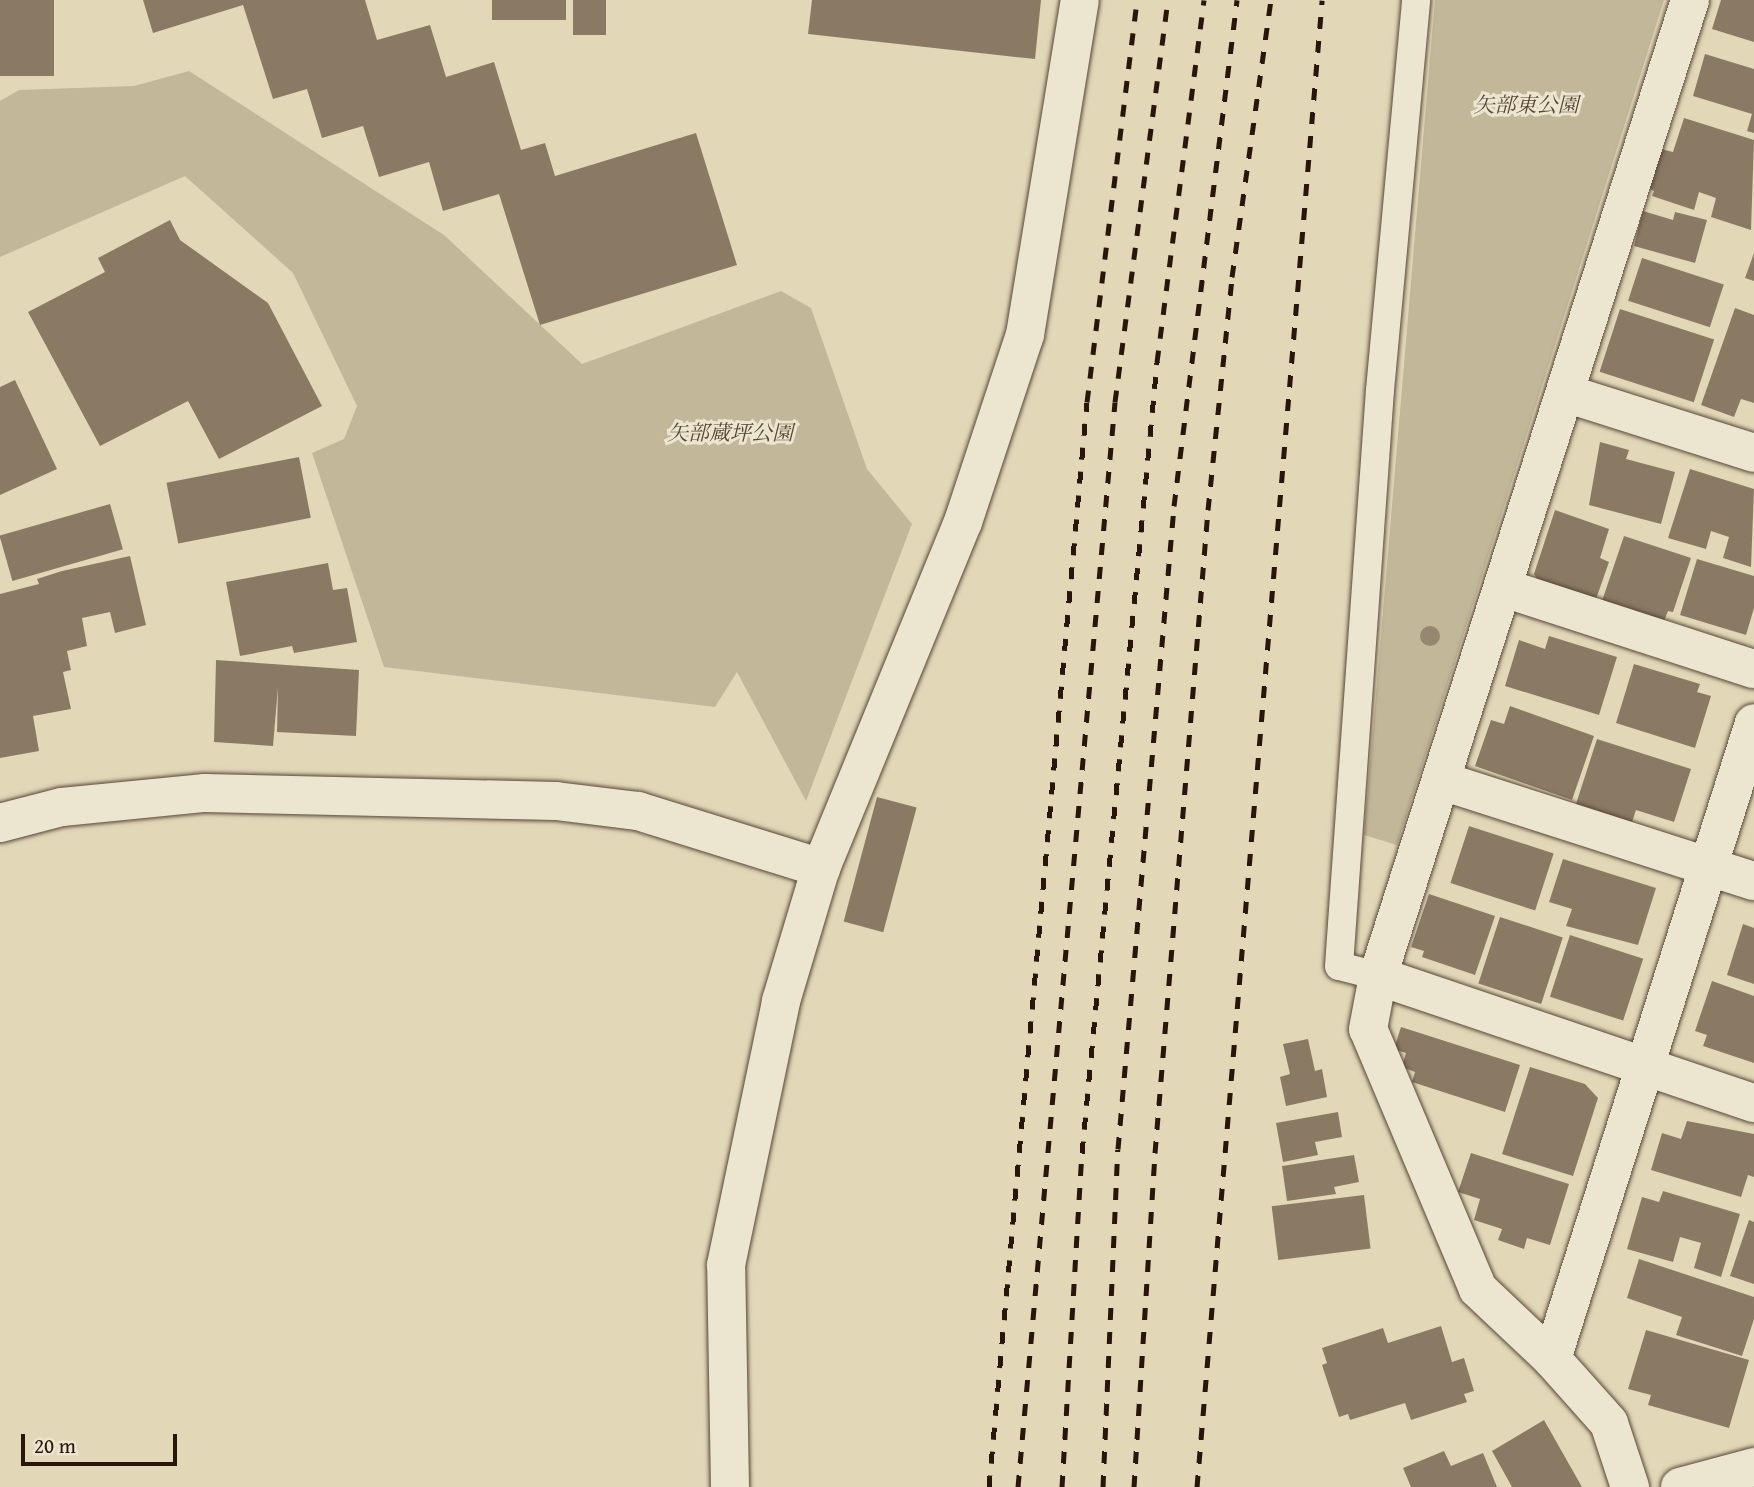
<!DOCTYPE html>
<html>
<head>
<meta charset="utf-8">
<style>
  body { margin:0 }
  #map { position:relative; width:1754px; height:1487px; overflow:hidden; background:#e2d8b8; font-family:"Gentium Book Plus","Noto Serif JP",serif }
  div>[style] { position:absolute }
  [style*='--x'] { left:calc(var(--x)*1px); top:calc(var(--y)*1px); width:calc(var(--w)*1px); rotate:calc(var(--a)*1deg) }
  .green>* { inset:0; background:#c3b79a }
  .building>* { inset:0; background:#8a7a64; transform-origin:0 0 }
  .roads { filter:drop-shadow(0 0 2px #584636) drop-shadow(0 0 2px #584636) }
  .service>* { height:28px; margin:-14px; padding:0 14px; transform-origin:14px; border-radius:14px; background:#ece6d1 }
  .minor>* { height:38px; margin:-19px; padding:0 19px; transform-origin:19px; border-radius:19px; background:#ece6d1 }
  .tertiary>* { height:38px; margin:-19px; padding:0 19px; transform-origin:19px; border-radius:19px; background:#ece6d1 }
  .rail>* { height:5px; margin-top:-2.5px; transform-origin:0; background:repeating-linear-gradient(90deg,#2a150a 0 12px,transparent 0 24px) }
  .trees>* { width:20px; height:20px; margin:-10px; border-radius:50%; background:#968870 }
  span { translate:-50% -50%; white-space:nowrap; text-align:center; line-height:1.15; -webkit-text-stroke:6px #ece6d1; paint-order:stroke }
  .park-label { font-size:21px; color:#584635; font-style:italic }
  .scale { position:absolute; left:21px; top:1434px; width:156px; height:32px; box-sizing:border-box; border:4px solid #2a150a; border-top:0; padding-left:9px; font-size:21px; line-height:24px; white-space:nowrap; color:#2a150a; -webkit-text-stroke:5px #ece6d1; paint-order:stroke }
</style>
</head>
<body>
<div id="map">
  <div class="green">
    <div style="clip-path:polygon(1435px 0,1664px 0,1397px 845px,1364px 835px)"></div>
    <div style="clip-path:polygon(189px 71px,444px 235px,582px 364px,781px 291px,811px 308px,867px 469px,912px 524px,806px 801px,737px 672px,715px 707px,384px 667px,312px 453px,344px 439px,357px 406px,293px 273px,185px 176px,0 257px,0 101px,19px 90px,134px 86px)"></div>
  </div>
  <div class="building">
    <div style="left:0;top:0;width:54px;height:76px"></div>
    <div style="clip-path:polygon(143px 0,365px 0,377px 40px,430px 25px,446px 77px,494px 62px,521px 150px,545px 143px,555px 176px,696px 133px,737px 265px,540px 325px,499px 194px,443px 211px,429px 162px,379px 177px,363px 126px,322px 138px,307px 89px,273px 99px,243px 5px,153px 33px)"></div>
    <div style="left:492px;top:0;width:74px;height:20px"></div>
    <div style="left:573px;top:0;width:33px;height:35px"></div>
    <div style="clip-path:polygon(812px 0,1041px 0,1035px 59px,808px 34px)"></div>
    <div style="clip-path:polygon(1721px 0,1754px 0,1754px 42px,1712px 29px)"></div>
    <div style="clip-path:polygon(1705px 54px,1754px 69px,1754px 133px,1747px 131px,1752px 114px,1693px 96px)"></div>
    <div style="clip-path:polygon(1684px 118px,1754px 140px,1751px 230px,1711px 217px,1716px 198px,1699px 192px,1694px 210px,1652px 196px,1654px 191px,1648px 188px,1661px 149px,1673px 152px)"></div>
    <div style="clip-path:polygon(1643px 211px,1673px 220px,1675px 212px,1707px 220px,1695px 263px,1634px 246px)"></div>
    <div style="clip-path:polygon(170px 220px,180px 240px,268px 303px,322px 406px,219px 459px,188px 401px,100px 446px,28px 312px,105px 272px,98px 258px)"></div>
    <div style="clip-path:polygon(1754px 253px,1754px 281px,1745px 278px)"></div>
    <div style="left:1642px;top:258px;width:86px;height:45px;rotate:18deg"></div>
    <div style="clip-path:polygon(1735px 308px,1754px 315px,1754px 403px,1741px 399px,1734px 417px,1701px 405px)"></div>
    <div style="left:1620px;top:309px;width:99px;height:66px;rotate:18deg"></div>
    <div style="clip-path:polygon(15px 380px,57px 469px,0 495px,0 387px)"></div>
    <div style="clip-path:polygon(1600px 442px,1629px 450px,1626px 459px,1675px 472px,1661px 524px,1589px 505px)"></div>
    <div style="left:299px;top:457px;width:62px;height:135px;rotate:79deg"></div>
    <div style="clip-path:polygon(1690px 469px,1754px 489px,1751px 567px,1723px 558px,1729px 537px,1711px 531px,1706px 549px,1668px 538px)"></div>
    <div style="left:110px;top:504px;width:47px;height:115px;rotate:74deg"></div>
    <div style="clip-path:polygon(1555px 510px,1609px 529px,1600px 558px,1609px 562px,1595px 602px,1541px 585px,1534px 574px)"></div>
    <div style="clip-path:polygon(1624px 536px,1691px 558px,1673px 612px,1668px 611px,1664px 621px,1602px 601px)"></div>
    <div style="clip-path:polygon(130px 556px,146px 625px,115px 633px,110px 612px,82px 618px,87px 646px,67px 651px,71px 670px,63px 672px,71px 709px,33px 716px,39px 751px,0 758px,0 594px,39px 584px,37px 579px,62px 571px)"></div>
    <div style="clip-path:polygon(1697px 559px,1754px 576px,1754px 608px,1746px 635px,1680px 615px)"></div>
    <div style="clip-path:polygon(328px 563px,333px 590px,347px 588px,357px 642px,294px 653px,292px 646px,240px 656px,226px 582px)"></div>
    <div style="clip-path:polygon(1549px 636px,1617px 657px,1599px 715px,1505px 686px,1519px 640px,1545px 649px)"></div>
    <div style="clip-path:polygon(216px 660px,359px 670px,356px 736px,277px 732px,278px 687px,273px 746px,214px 742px)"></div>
    <div style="clip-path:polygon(1634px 664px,1700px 684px,1697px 692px,1711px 696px,1695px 748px,1616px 723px)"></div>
    <div style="clip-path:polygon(1510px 706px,1594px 736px,1572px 800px,1475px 766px,1491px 720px,1504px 724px)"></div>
    <div style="clip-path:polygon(1597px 739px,1691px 769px,1674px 822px,1636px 810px,1632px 822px,1576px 804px)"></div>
    <div style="left:877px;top:797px;width:41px;height:129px;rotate:15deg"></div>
    <div style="left:1469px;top:826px;width:89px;height:60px;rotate:18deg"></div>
    <div style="clip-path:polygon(1563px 859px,1656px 888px,1638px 945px,1566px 926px,1572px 909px,1549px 902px)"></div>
    <div style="clip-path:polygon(1429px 894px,1495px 916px,1475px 975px,1422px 957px,1424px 951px,1411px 947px)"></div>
    <div style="left:1500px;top:917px;width:66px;height:70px;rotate:18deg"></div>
    <div style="clip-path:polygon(1743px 924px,1754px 928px,1754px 984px,1727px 975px)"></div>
    <div style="left:1570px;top:935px;width:77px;height:65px;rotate:18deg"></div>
    <div style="clip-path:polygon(1712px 981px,1754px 996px,1754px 1063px,1703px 1046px,1707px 1035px,1695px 1031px)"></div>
    <div style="clip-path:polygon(1401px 1027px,1520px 1065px,1505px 1112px,1412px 1082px,1415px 1072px,1402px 1067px,1406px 1053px,1394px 1049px)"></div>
    <div style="clip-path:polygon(1308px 1039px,1315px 1071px,1322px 1069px,1327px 1097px,1286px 1106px,1280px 1077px,1290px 1074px,1283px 1044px)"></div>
    <div style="clip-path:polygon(1530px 1067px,1585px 1084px,1598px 1098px,1573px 1176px,1502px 1154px)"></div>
    <div style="clip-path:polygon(1338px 1112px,1342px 1137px,1315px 1142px,1318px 1155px,1283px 1162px,1276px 1123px)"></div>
    <div style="clip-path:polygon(1687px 1121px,1754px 1134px,1754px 1177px,1748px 1175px,1741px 1197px,1651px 1170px,1662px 1133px,1681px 1139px)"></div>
    <div style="clip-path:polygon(1471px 1153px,1569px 1184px,1550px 1245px,1527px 1238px,1524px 1249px,1498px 1240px,1502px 1229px,1474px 1220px,1480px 1199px,1458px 1192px)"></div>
    <div style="clip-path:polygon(1354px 1155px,1359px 1182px,1334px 1187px,1336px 1194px,1287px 1201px,1282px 1166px)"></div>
    <div style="clip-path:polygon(1663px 1191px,1740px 1214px,1721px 1277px,1694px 1268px,1701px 1243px,1680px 1237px,1673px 1262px,1627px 1249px,1642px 1197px,1659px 1202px)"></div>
    <div style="left:1364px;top:1195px;width:54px;height:93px;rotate:83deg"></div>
    <div style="clip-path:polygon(1749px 1220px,1754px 1222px,1754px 1284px,1730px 1276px)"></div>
    <div style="clip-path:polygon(1639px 1259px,1754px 1297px,1754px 1319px,1742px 1356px,1676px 1335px,1682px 1317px,1627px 1298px)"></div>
    <div style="clip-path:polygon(1441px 1326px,1452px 1362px,1464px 1358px,1474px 1391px,1464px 1394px,1467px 1402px,1411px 1420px,1405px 1403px,1350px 1420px,1348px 1414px,1339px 1417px,1322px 1365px,1327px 1363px,1322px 1348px,1383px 1328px,1388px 1343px)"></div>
    <div style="clip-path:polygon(1646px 1330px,1749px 1360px,1729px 1428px,1648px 1405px,1651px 1395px,1628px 1389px)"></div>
    <div style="clip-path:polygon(1544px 1420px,1582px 1487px,1512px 1487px,1492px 1451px)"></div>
    <div style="clip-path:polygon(1444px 1451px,1451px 1466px,1483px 1453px,1497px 1487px,1411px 1487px,1403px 1468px)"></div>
  </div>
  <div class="roads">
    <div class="service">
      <div style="--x:1378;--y:976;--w:40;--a:-165.6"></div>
      <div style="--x:1339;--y:966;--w:577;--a:-85.93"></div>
      <div style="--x:1380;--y:390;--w:392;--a:-84.7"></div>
    </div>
    <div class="minor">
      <div style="--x:1568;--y:394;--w:195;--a:17.6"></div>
      <div style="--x:1504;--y:588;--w:263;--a:18"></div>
      <div style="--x:1442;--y:781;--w:328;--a:17.8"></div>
      <div style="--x:0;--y:823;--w:64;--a:-14.5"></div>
      <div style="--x:62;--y:807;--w:144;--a:-5.6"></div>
      <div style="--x:205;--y:793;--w:351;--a:1.3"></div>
      <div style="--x:556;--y:801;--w:83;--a:7"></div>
      <div style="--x:638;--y:811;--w:192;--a:17.3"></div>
      <div style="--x:1378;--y:976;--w:397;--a:18.7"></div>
      <div style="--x:1552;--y:1359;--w:667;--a:-72.38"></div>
      <div style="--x:1630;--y:1487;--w:67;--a:-108.2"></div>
      <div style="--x:1609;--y:1423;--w:86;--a:-131.7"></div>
      <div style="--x:1552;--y:1359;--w:102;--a:-136.6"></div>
      <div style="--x:1478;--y:1289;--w:282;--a:-112.9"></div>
      <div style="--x:1368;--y:1029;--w:54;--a:-79.3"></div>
      <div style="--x:1378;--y:976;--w:1025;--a:-72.27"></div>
      <div style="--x:1680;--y:1487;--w:77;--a:-15.1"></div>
    </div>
    <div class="tertiary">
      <div style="--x:730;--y:1487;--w:222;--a:-91"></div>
      <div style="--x:726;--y:1265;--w:270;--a:-78.2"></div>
      <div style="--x:781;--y:1001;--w:139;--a:-73.3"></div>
      <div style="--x:821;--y:868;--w:374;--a:-67.7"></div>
      <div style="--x:963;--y:522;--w:197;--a:-71.7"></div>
      <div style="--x:1025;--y:335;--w:339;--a:-80.7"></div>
    </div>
  </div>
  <div class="rail">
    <div style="--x:989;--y:1487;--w:1089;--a:-84.84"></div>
    <div style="--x:1087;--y:402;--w:405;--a:-82.9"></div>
    <div style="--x:1018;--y:1487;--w:1089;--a:-84.89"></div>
    <div style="--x:1115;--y:402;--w:405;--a:-82.5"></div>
    <div style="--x:1062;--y:1487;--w:335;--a:-86.6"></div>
    <div style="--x:1082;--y:1153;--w:795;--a:-84.58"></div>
    <div style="--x:1157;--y:362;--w:365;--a:-82.6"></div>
    <div style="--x:1103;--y:1487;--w:338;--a:-87.5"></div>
    <div style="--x:1118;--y:1149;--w:645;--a:-85.02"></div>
    <div style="--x:1174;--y:506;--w:510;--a:-82.9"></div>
    <div style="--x:1134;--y:1487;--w:335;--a:-86.4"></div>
    <div style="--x:1155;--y:1153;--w:645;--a:-85.29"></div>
    <div style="--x:1208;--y:510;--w:234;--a:-84.1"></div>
    <div style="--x:1232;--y:277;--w:280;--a:-82"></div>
    <div style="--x:1197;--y:1487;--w:1492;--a:-85.19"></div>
  </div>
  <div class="trees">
    <div style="left:1430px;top:636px"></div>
  </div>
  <div class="park-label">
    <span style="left:1526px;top:105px">矢部東公園</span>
    <span style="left:730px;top:433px">矢部蔵坪公園</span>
  </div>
  <div class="scale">20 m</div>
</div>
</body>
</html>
